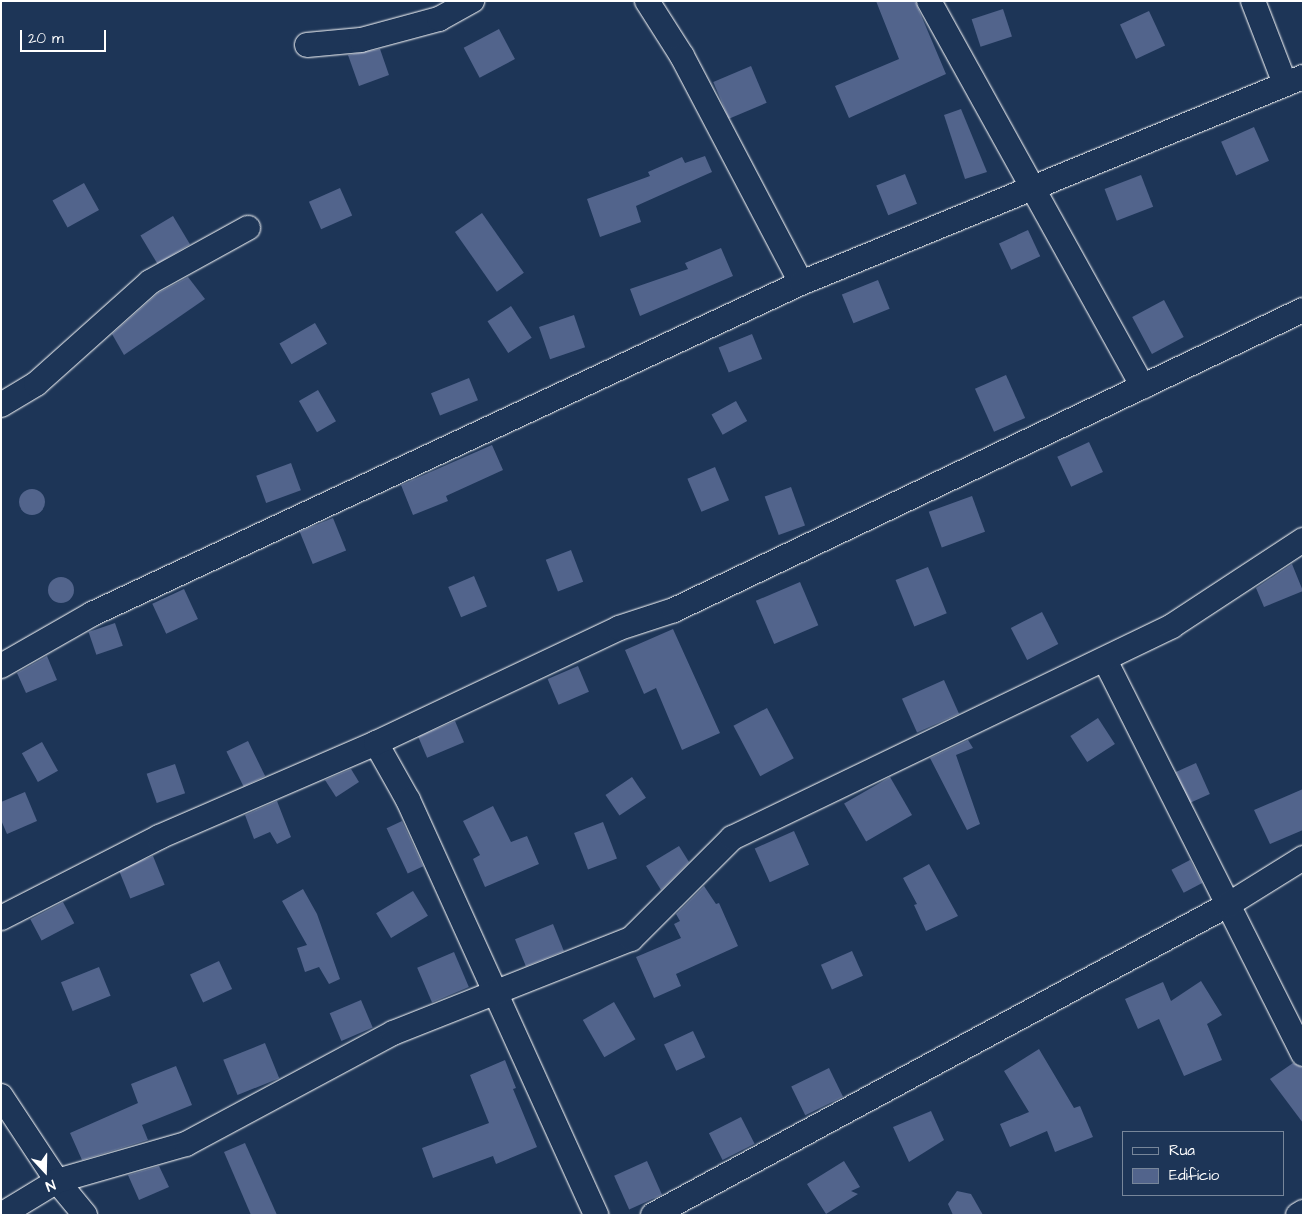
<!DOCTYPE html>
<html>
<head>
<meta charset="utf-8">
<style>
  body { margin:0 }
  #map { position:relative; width:1304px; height:1216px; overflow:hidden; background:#1d3557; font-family:"Architects Daughter",sans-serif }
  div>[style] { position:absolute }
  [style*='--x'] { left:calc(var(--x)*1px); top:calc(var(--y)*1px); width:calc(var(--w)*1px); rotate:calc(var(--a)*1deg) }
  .building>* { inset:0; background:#52648c; transform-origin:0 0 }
  .round { border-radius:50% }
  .roads { filter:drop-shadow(0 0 1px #fff) drop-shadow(0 0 1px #fff) }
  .minor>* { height:24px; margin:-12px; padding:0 12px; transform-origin:12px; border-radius:12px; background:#1d3557 }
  span { translate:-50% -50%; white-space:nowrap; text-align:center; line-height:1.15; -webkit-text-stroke:4px #1d3557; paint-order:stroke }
  .frame { position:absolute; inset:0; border:2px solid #fff; pointer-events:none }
  .legend { position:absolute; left:1122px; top:1131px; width:162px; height:65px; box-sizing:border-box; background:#1d3557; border:1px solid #77869a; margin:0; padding:6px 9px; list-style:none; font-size:15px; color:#fff }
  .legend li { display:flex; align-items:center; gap:10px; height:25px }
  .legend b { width:25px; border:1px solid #77869a }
  .north { position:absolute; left:20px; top:1146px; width:50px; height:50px; -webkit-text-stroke:4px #1d3557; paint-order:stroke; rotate:159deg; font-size:14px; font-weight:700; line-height:20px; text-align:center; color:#fff }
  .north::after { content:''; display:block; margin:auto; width:18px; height:22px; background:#fff; clip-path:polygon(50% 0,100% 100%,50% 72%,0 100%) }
  .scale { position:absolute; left:20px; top:30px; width:86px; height:22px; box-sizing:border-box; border:2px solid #fff; border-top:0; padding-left:6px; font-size:15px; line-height:18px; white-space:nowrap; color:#fff; -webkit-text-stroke:4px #1d3557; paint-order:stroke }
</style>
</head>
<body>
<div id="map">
  <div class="building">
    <div style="clip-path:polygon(876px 1px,915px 1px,946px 74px,849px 118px,835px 86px,899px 59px)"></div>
    <div style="left:1003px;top:9px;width:29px;height:33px;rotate:72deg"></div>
    <div style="left:1149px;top:11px;width:38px;height:32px;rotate:65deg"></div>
    <div style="left:499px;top:29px;width:34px;height:40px;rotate:62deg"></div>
    <div style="clip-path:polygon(380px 49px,389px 75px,359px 86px,348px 55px)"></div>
    <div style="left:751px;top:66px;width:40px;height:41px;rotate:67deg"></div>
    <div style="clip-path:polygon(961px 109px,987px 172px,965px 179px,944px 115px)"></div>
    <div style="left:1254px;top:127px;width:37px;height:36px;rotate:66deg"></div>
    <div style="clip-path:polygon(705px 156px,712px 172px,636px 206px,641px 222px,600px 237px,587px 199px,650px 176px,648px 172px,682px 157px,685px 163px)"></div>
    <div style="left:905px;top:174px;width:32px;height:31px;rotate:68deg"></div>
    <div style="left:1141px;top:175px;width:34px;height:39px;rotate:69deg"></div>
    <div style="left:84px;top:183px;width:31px;height:36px;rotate:61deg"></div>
    <div style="left:340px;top:188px;width:30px;height:34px;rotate:66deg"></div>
    <div style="left:482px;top:213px;width:73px;height:33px;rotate:55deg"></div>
    <div style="left:173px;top:216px;width:33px;height:38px;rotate:59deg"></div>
    <div style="left:1028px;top:230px;width:29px;height:32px;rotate:65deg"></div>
    <div style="clip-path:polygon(721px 248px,733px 276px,640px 316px,630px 289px,688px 269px,685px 263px)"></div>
    <div style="clip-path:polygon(188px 277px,205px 299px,124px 355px,112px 334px,158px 293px)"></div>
    <div style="left:878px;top:280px;width:31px;height:39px;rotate:68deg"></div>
    <div style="left:1164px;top:300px;width:42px;height:36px;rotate:62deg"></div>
    <div style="left:511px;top:306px;width:38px;height:28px;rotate:57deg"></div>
    <div style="left:574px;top:315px;width:34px;height:37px;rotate:71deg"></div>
    <div style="left:315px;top:323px;width:24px;height:41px;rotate:60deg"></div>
    <div style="left:752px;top:334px;width:27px;height:36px;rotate:68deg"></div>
    <div style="left:1006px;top:375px;width:47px;height:34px;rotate:66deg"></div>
    <div style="left:469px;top:378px;width:24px;height:41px;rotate:68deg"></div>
    <div style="left:318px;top:390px;width:36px;height:22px;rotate:60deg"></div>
    <div style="left:736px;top:401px;width:23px;height:28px;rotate:61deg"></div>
    <div style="left:1089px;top:442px;width:33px;height:35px;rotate:65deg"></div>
    <div style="clip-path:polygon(492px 445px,503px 470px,446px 496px,448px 501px,413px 515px,401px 485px)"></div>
    <div style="left:291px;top:463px;width:29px;height:37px;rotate:70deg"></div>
    <div style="left:715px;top:467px;width:36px;height:30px;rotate:67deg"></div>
    <div style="left:791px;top:487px;width:41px;height:28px;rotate:70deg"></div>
    <div class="round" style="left:19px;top:489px;width:26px;height:26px"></div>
    <div style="left:972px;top:496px;width:38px;height:46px;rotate:70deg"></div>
    <div style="left:333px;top:518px;width:35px;height:36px;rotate:68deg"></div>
    <div style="left:571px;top:550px;width:34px;height:27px;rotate:69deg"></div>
    <div style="clip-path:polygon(1292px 564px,1303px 591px,1264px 607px,1256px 588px)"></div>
    <div style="left:928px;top:567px;width:50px;height:35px;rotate:68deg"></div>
    <div style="left:474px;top:576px;width:33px;height:28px;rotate:67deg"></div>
    <div class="round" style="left:48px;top:577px;width:26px;height:26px"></div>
    <div style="left:800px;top:582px;width:47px;height:48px;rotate:67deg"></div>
    <div style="left:184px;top:589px;width:33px;height:35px;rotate:65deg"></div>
    <div style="left:1042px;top:612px;width:36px;height:35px;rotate:63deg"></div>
    <div style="left:115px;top:623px;width:24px;height:28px;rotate:71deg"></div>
    <div style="clip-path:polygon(673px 629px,720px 733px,682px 750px,656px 688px,644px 694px,625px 650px)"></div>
    <div style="clip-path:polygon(47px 656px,57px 680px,26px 693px,17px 673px)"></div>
    <div style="left:578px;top:666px;width:28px;height:33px;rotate:67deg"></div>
    <div style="left:944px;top:680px;width:37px;height:46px;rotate:66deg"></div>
    <div style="left:767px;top:708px;width:57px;height:38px;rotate:62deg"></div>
    <div style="left:1098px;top:718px;width:31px;height:33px;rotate:57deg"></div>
    <div style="left:455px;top:721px;width:23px;height:40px;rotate:67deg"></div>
    <div style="clip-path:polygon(968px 740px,973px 748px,956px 755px,980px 824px,967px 830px,930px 758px)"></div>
    <div style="left:248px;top:741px;width:39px;height:24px;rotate:64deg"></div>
    <div style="left:42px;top:742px;width:33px;height:23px;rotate:61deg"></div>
    <div style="left:1196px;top:763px;width:34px;height:22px;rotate:66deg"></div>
    <div style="left:175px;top:764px;width:31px;height:30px;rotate:71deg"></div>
    <div style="clip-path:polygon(351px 769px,359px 782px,336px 797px,325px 780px)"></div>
    <div style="left:632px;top:777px;width:25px;height:32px;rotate:56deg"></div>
    <div style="left:890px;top:777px;width:44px;height:53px;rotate:60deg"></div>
    <div style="clip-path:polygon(1303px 789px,1303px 830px,1270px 844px,1254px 810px)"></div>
    <div style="clip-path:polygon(25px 792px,37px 821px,7px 834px,1px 820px,1px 802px)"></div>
    <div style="clip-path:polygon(277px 801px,291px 837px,277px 844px,270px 832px,254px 839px,245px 815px)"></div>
    <div style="clip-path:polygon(493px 806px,511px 842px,527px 836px,539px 864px,485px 887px,473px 859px,480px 855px,463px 821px)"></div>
    <div style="left:402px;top:821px;width:50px;height:17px;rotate:65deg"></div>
    <div style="left:603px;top:822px;width:39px;height:31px;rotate:69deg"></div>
    <div style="left:794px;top:831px;width:37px;height:43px;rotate:66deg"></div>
    <div style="clip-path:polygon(679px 846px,689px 862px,661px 890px,646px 866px)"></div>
    <div style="left:153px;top:856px;width:31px;height:37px;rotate:68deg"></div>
    <div style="left:1190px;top:860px;width:26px;height:21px;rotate:62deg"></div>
    <div style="clip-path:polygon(929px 864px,958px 916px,926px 931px,914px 905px,917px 904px,903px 878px)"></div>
    <div style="clip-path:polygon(704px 886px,716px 904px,719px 903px,738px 946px,676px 974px,681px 986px,654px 998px,636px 957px,681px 938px,674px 924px,680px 921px,676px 914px)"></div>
    <div style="clip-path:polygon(303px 889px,317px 914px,340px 979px,329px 984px,319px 967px,305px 972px,297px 948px,307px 945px,282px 901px)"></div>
    <div style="left:413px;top:891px;width:29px;height:43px;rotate:59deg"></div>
    <div style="left:63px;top:902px;width:24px;height:37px;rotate:62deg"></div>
    <div style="left:553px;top:924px;width:29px;height:41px;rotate:68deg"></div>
    <div style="left:852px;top:951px;width:27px;height:34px;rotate:66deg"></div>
    <div style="left:454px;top:952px;width:38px;height:40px;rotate:67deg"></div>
    <div style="left:219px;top:961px;width:31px;height:32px;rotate:65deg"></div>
    <div style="left:99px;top:967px;width:31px;height:41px;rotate:68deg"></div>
    <div style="clip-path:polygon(1201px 981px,1222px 1015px,1207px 1024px,1222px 1060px,1184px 1076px,1159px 1019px,1138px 1029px,1125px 999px,1163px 982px,1171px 1001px)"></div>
    <div style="left:361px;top:1000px;width:30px;height:34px;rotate:67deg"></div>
    <div style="left:614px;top:1002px;width:43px;height:36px;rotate:60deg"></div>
    <div style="left:693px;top:1031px;width:29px;height:32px;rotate:65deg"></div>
    <div style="left:265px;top:1043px;width:38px;height:45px;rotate:68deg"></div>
    <div style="clip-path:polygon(1039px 1049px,1074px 1108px,1080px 1106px,1093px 1137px,1055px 1152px,1047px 1131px,1010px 1147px,1000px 1124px,1029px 1112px,1004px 1071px)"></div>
    <div style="clip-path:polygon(505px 1060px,516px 1088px,513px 1089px,537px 1147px,496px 1164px,493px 1156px,433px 1178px,422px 1148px,489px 1123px,470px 1075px)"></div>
    <div style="clip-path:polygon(1293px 1063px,1303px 1068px,1303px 1123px,1270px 1079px)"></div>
    <div style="clip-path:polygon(176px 1066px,192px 1105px,142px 1125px,148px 1140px,82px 1160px,70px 1133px,138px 1103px,131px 1084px)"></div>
    <div style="left:829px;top:1068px;width:32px;height:42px;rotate:64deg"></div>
    <div style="clip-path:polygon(931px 1111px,944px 1140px,909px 1162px,893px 1127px)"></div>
    <div style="left:741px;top:1117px;width:30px;height:36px;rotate:63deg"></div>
    <div style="clip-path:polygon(245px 1143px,277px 1215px,251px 1215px,224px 1152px)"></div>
    <div style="left:647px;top:1161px;width:37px;height:36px;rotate:66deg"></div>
    <div style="clip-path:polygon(844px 1161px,860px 1187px,851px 1191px,858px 1194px,826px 1214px,807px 1184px)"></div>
    <div style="clip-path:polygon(159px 1166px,169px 1187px,139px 1200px,128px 1175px)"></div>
    <div style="clip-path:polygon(957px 1191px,971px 1194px,983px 1215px,953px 1215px,948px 1204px)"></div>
  </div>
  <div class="roads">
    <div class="minor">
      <div style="--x:647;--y:1;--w:65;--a:57.5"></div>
      <div style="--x:682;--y:56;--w:256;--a:62.3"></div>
      <div style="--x:929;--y:1;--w:441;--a:61"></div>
      <div style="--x:1253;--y:1;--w:89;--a:68.9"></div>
      <div style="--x:307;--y:45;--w:54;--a:-5.3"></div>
      <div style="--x:361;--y:40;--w:81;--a:-15.1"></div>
      <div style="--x:439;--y:19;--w:38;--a:-29"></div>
      <div style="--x:1;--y:405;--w:41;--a:-31"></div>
      <div style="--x:36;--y:384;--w:153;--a:-41.8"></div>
      <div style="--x:150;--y:282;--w:112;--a:-28.9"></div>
      <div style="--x:1105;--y:660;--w:441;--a:63.3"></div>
      <div style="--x:1;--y:666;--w:105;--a:-29.7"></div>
      <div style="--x:92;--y:614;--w:782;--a:-25.03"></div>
      <div style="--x:801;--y:283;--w:543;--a:-22.31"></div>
      <div style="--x:376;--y:743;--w:65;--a:60.7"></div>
      <div style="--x:408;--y:800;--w:456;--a:65.6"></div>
      <div style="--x:1;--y:918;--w:178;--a:-27.1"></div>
      <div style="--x:159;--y:837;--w:236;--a:-23.4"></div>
      <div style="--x:376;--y:743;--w:269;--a:-25.3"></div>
      <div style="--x:619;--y:628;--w:58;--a:-18.1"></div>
      <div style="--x:674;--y:610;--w:697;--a:-25.5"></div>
      <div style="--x:1;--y:1096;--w:102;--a:56.6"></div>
      <div style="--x:57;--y:1181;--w:44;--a:50.5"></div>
      <div style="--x:1;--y:1215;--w:66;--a:-31.3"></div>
      <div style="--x:57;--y:1181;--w:134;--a:-16"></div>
      <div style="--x:186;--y:1144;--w:235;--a:-28.2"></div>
      <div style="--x:393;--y:1033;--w:256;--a:-21.6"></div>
      <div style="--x:631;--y:939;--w:143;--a:-45"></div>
      <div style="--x:732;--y:838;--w:488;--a:-25.7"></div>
      <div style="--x:1172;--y:626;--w:157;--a:-33.3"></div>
      <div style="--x:653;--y:1215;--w:651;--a:-28.34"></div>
      <div style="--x:1226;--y:906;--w:91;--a:-31.9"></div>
      <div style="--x:1298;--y:1215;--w:6;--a:-31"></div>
    </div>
  </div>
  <div class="frame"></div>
  <ul class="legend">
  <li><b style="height:6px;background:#1d3557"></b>Rua</li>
  <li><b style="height:14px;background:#52648c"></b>Edifício</li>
  </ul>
  <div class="north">N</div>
  <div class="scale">20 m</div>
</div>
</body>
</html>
